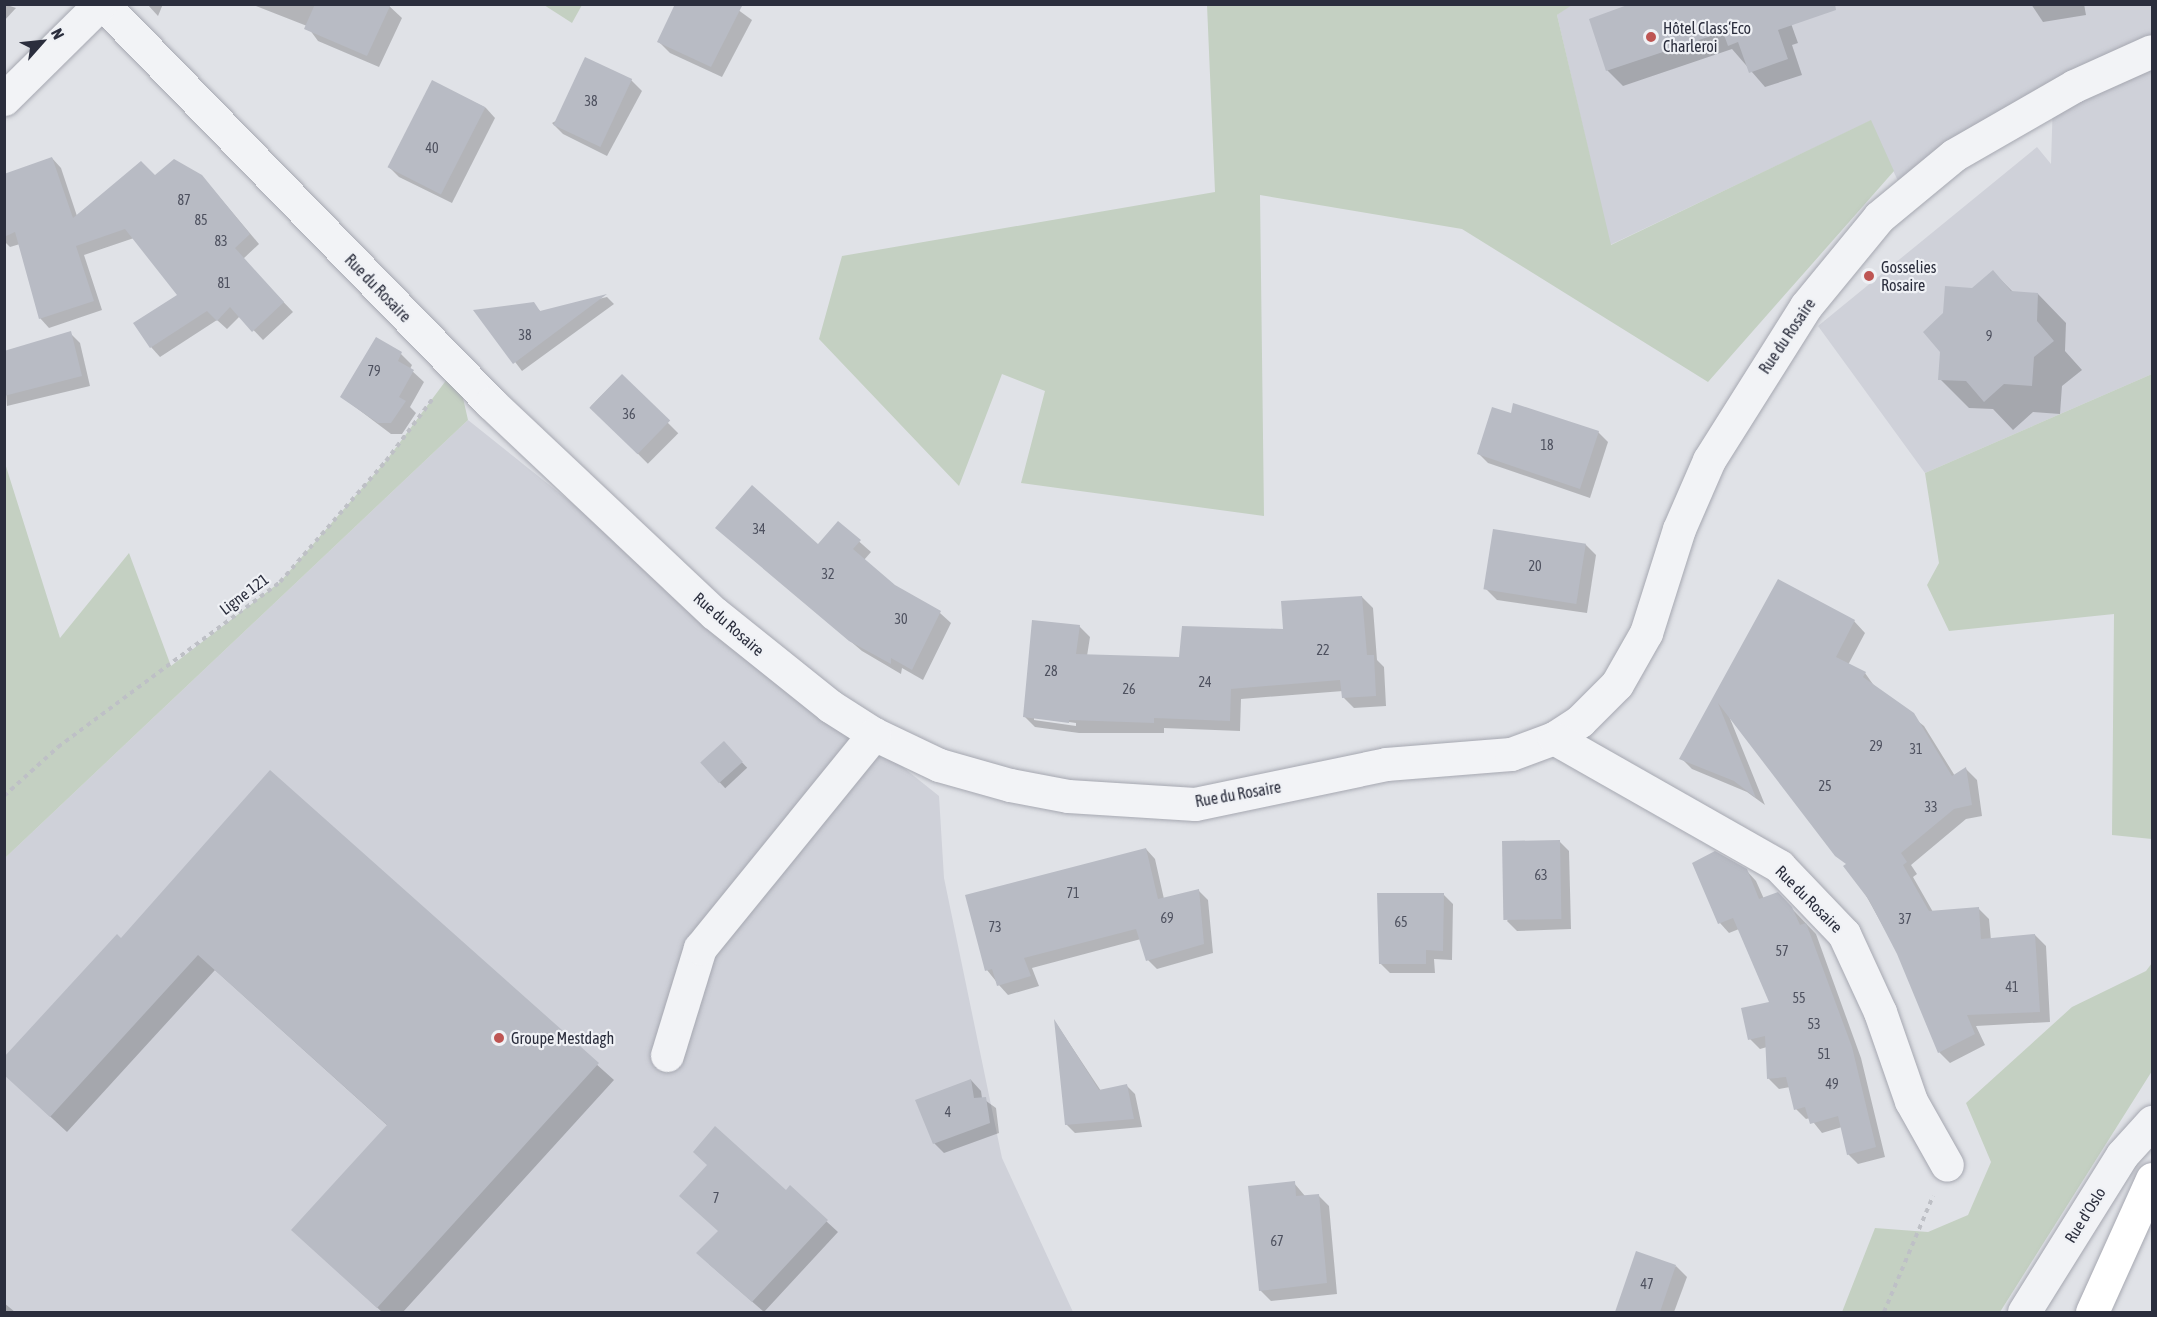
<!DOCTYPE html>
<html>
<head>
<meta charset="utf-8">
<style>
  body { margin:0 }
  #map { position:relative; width:2157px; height:1317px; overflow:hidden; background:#e0e2e7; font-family:"Asap Condensed",sans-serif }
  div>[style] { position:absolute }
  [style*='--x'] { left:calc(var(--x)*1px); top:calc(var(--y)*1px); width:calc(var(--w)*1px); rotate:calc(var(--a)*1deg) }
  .built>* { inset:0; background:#cfd1d9 }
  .green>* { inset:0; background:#c4d0c2 }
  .shadow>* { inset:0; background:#0003; transform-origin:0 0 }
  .building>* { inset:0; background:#b8bbc4; transform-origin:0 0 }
  .path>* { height:4px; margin-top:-2px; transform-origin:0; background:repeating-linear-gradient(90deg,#bec0c6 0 4.5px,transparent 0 9px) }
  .roads { filter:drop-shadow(0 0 2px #a6a8b1) drop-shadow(0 0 2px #a6a8b1) }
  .minor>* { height:33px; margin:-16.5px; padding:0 16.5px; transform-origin:16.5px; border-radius:16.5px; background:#f2f3f6 }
  .highway>* { height:33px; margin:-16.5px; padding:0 16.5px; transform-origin:16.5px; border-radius:16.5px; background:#fff }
  .dots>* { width:16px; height:16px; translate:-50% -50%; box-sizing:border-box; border:3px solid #eff1f5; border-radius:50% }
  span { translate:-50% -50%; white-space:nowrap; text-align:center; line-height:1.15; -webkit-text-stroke:4.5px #eff1f5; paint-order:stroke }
  .number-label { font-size:14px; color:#4e515f }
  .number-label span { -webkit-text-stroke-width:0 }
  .poi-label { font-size:16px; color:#2b2e3d }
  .left { translate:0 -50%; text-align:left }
  .street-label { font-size:16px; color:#2b2e3d }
  .frame { position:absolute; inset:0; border:6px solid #2b2e3d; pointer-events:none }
  .north { position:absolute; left:12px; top:12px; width:60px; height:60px; -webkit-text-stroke:4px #eff1f5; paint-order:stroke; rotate:63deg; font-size:16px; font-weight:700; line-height:24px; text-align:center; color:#2b2e3d }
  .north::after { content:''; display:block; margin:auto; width:21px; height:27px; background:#2b2e3d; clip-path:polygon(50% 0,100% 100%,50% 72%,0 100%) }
</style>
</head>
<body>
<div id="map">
  <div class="built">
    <div style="clip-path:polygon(1572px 4px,2152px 5px,2152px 374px,1925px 473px,1818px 326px,2037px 147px,2051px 164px,2053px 99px,1905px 196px,1870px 121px,1610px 245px,1557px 15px)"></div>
    <div style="clip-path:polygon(468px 420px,939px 796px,944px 878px,1002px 1158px,1073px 1312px,5px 1312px,5px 858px)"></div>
  </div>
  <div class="green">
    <div style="clip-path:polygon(544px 5px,582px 5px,572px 23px)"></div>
    <div style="clip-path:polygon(1207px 5px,1572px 5px,1557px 15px,1611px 245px,1871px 120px,1894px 171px,1708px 382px,1462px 229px,1260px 195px,1264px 516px,1021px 483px,1045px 391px,1002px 374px,959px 486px,819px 339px,842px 256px,1215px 192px)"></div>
    <div style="clip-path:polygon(456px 367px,468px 420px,5px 858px,4px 460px,60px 638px,129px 553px,171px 666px,280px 582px,386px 461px)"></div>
    <div style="clip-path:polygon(2152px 374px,2152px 839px,2112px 835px,2114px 614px,1949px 631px,1927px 585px,1939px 563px,1925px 473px)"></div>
    <div style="clip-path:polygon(2152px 963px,2152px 1071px,2000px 1312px,1842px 1312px,1875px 1228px,1928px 1232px,1968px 1215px,1991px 1162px,1966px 1103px,2072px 1007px,2146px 971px)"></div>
  </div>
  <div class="shadow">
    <div style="clip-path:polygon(4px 4px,16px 8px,4px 21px)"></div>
    <div style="clip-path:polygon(147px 4px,163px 4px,158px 16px)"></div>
    <div style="clip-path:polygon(251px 4px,387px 4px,402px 18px,379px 67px,318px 41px,307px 26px)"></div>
    <div style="clip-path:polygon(730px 4px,752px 20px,722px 77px,670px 53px,659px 42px)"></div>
    <div style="clip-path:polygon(1784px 4px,1798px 43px,1792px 45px,1802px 75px,1765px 87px,1732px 49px,1623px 86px,1607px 70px)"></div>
    <div style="clip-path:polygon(2031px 4px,2084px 4px,2086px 15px,2043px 22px)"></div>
    <div style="clip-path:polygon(631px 80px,642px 91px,607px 156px,563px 134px,552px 123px)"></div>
    <div style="clip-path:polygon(433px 82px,486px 108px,495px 118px,452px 203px,399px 177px,390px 168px)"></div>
    <div style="clip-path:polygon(52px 158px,61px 168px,77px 216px,155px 177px,211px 187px,259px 244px,243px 259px,293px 312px,263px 340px,240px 316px,227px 329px,217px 320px,160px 357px,151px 347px,179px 295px,134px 238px,84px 255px,102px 310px,49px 328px,40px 318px,20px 244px,10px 247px,4px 241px,4px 176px)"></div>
    <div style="clip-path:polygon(1993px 272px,2013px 292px,2038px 294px,2066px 323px,2065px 351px,2082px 370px,2062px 386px,2060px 414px,2033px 412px,2013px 430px,1993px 409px,1969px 408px,1940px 379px,1973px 289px)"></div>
    <div style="clip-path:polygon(607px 297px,614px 304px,522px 371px,476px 311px,533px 304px,541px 312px)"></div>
    <div style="clip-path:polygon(70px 333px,80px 343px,90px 386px,7px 406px,4px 353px)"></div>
    <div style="clip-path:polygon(377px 339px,401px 354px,412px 365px,410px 369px,424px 382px,410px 407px,416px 413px,402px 434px,391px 434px,342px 397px)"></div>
    <div style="left:621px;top:376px;width:81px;height:43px;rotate:45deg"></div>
    <div style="clip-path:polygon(1598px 432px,1608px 442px,1590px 498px,1488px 463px,1478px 453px)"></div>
    <div style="clip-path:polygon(838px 523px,871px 552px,864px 560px,894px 586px,940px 613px,951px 623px,923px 680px,902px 668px,901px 674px,862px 651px,728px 538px,819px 546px)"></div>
    <div style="clip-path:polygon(1585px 544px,1596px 555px,1587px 613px,1497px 600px,1486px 589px)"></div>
    <div style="clip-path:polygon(1779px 581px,1854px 621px,1865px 633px,1848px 665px,1865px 673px,1875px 687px,1924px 726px,1955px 776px,1966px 769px,1977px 780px,1982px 816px,1966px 819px,1911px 865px,1917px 874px,1913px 877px,1933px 912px,1978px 908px,1989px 919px,1991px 940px,2035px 935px,2046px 946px,2050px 1022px,1976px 1026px,1985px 1045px,1950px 1063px,1939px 1052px,1898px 953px,1849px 865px,1729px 716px,1765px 805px,1747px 792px,1692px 769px,1681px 758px)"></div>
    <div style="clip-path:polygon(evenodd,1362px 597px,1373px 608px,1377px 660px,1384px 667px,1386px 706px,1354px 708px,1344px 698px,1343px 691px,1241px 699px,1240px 731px,1164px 728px,1164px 733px,1079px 733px,1035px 727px,1025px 717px,1079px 626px,1090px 637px,1087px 656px,1181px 659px,1285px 630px,1362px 597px,1034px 717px,1076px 723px,1076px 726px,1034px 720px,1034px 717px)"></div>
    <div style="left:724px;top:743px;width:34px;height:30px;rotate:47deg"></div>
    <div style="clip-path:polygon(270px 772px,614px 1080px,403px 1312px,382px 1312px,310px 1246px,388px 1126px,215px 970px,67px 1132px,14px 1083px,121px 940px)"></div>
    <div style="clip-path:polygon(1560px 842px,1569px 851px,1571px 929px,1517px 931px,1507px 921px)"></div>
    <div style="clip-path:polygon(1146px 849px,1155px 859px,1164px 899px,1199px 891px,1208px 900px,1213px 953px,1157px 969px,1148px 960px,1141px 939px,1032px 968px,1039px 986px,1008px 995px,999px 985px,987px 970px)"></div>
    <div style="clip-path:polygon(1746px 870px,1756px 881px,1764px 899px,1777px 893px,1816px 934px,1861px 1058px,1885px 1157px,1858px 1164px,1848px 1154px,1842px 1127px,1822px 1133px,1810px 1118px,1806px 1119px,1796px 1109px,1790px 1087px,1779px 1089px,1769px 1079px,1767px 1047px,1760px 1049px,1750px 1039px,1771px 1003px,1739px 929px,1729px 933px,1720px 923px)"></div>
    <div style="clip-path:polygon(1444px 895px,1453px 904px,1452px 960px,1434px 959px,1435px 973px,1390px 973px,1380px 963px)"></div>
    <div style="clip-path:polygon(1056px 1023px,1101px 1091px,1126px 1085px,1135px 1094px,1142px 1127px,1075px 1133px,1066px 1124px)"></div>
    <div style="clip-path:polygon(971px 1080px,981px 1091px,982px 1098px,996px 1108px,999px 1133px,944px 1153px,934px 1143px)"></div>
    <div style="clip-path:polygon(708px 1165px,786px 1192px,790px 1188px,838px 1232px,764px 1312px,709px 1264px,719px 1231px)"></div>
    <div style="clip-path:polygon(1294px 1183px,1305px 1196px,1318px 1195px,1329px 1206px,1337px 1294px,1271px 1301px,1260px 1290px)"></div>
    <div style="clip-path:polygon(1676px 1266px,1687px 1277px,1674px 1312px,1617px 1311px)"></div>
    <div style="clip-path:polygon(4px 1303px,15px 1312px,4px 1312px)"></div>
  </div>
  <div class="building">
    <div style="clip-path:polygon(315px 4px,391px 4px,367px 56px,304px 29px)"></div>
    <div style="clip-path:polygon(675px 4px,743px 4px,711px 67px,657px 42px)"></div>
    <div style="clip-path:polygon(1630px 4px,1835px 4px,1836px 10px,1778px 30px,1788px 59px,1749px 73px,1738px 42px,1728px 46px,1723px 32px,1606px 71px,1589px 19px)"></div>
    <div style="left:585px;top:57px;width:52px;height:75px;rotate:25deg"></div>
    <div style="left:432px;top:80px;width:60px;height:98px;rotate:27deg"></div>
    <div style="clip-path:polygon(52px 157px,73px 218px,141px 161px,155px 175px,174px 159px,202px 175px,250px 234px,235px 248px,284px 302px,252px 332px,230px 307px,217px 321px,207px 311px,150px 348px,133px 323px,177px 295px,125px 229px,76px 246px,94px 301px,39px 319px,15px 232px,4px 237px,4px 174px)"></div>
    <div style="clip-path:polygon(1993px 270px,2011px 291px,2038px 293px,2037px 321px,2054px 341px,2034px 357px,2032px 386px,2004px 384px,1984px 402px,1966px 381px,1938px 380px,1940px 352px,1923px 332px,1943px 313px,1945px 286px,1972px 288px)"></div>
    <div style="clip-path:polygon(607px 294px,513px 364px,473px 310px,534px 302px,540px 311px)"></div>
    <div style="clip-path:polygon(71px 331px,82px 376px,4px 396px,4px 351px)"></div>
    <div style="clip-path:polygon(376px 337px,402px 352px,398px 361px,414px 370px,399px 397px,406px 401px,391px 423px,378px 423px,340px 397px)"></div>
    <div style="left:622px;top:374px;width:67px;height:47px;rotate:44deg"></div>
    <div style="clip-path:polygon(1513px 403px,1599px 431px,1580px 489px,1477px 454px,1492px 407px,1511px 413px)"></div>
    <div style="clip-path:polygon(752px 485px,818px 544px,838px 521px,861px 540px,853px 549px,895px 585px,941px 611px,912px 670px,891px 658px,891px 664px,849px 641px,715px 528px)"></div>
    <div style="left:1493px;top:529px;width:94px;height:61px;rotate:9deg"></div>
    <div style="clip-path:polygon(1778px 579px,1855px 620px,1836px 657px,1866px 672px,1863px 677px,1914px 713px,1952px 776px,1966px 767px,1972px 805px,1954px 809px,1901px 853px,1907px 862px,1903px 865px,1929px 911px,1979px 907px,1981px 939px,2035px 934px,2040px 1012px,1967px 1015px,1975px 1034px,1938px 1053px,1897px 954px,1869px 900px,1843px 866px,1846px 864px,1835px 856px,1718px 703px,1756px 798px,1734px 781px,1679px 759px)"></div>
    <div style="clip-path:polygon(1362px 596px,1367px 655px,1374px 655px,1376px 696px,1342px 698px,1340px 680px,1231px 689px,1230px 721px,1154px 718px,1154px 723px,1069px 720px,1069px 723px,1023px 717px,1032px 620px,1080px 625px,1076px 654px,1179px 657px,1182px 626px,1283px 629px,1281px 601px)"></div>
    <div style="left:724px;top:741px;width:28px;height:32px;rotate:48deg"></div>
    <div style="clip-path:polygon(270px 770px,599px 1063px,377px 1308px,291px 1230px,387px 1125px,198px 955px,50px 1117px,4px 1075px,4px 1057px,117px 934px,121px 938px)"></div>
    <div style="left:1560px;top:840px;width:79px;height:58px;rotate:89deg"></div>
    <div style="clip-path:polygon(1146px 848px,1158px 899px,1199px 889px,1204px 944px,1146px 961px,1136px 929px,1024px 958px,1031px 976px,997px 986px,992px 969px,985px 971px,965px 895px)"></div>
    <div style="clip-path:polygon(1715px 851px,1747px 869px,1759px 899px,1778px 892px,1792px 907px,1800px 925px,1806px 923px,1852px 1047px,1876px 1147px,1847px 1155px,1838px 1116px,1810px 1124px,1805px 1107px,1794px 1110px,1786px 1077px,1767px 1079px,1765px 1036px,1748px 1040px,1741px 1008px,1769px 1002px,1733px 918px,1718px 924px,1692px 863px)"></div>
    <div style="clip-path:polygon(1377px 893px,1444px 893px,1443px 951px,1426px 950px,1426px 964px,1379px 964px)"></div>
    <div style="clip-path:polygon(1054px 1019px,1099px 1090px,1127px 1084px,1134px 1119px,1065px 1125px)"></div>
    <div style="clip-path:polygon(971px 1079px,974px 1098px,986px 1097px,990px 1123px,933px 1144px,915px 1100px)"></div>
    <div style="clip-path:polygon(715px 1126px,786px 1190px,790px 1185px,828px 1220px,752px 1302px,696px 1253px,718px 1231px,679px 1196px,707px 1165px,693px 1152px)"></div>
    <div style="clip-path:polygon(1295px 1181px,1296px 1196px,1319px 1194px,1327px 1283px,1259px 1291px,1248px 1186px)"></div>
    <div style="clip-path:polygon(1636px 1251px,1676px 1265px,1660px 1312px,1615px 1312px)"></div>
  </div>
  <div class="path">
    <div style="--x:4;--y:796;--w:73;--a:-42.2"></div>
    <div style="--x:58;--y:747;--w:277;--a:-36.6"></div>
    <div style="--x:280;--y:582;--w:161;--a:-48.8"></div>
    <div style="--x:386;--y:461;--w:80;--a:-53.1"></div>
    <div style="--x:1884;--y:1312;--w:126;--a:-67.1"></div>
  </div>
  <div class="roads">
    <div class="minor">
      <div style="--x:103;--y:4;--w:557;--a:45.8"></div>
      <div style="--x:491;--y:403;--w:306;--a:43.3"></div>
      <div style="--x:714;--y:613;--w:149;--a:38.7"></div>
      <div style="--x:830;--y:706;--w:52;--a:32.5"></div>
      <div style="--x:874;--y:734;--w:72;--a:25.5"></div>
      <div style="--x:939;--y:765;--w:74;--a:15.7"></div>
      <div style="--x:1010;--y:785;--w:59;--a:10.7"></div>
      <div style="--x:1068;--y:796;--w:127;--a:3.6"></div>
      <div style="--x:1195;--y:804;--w:195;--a:-11.8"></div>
      <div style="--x:1386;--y:764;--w:125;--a:-4.6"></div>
      <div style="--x:1511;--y:754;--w:46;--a:-20.4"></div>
      <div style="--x:1554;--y:738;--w:31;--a:-33"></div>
      <div style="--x:1580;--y:721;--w:52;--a:-45"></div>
      <div style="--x:1617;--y:684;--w:59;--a:-60.4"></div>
      <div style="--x:1646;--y:633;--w:109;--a:-72.4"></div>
      <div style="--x:1679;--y:529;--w:75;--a:-66.5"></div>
      <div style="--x:1709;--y:460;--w:182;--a:-57.8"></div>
      <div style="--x:1806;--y:306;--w:115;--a:-50.6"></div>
      <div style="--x:1879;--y:217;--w:97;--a:-39.6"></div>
      <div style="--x:1954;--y:155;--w:138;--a:-29.9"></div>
      <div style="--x:2074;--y:86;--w:85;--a:-24.2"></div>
      <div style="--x:4;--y:99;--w:135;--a:-44.7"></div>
      <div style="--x:1554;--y:738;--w:259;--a:29.6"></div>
      <div style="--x:1779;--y:866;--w:94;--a:46.3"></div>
      <div style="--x:1844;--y:934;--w:86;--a:65.2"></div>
      <div style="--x:1880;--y:1012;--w:94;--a:70.8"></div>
      <div style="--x:1911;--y:1101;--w:73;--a:60.6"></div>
      <div style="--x:667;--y:1055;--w:112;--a:-72.9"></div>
      <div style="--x:700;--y:948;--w:276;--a:-50.9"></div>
      <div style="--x:2024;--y:1312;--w:185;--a:-58"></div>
      <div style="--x:2122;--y:1155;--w:45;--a:-47.7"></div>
    </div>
    <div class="highway">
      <div style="--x:2092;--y:1312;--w:146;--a:-65.7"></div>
    </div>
  </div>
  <div class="dots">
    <div style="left:1651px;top:37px;background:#be5553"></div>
    <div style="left:1869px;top:276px;background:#be5553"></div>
    <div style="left:499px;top:1038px;background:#be5553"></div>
  </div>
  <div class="number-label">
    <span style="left:591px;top:101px">38</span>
    <span style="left:432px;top:148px">40</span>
    <span style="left:184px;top:200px">87</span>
    <span style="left:201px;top:220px">85</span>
    <span style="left:221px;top:241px">83</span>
    <span style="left:224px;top:283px">81</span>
    <span style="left:525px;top:335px">38</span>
    <span style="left:1989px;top:336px">9</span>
    <span style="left:374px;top:371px">79</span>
    <span style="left:629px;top:414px">36</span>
    <span style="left:1547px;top:445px">18</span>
    <span style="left:759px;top:529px">34</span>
    <span style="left:1535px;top:566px">20</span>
    <span style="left:828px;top:574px">32</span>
    <span style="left:901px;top:619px">30</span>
    <span style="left:1323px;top:650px">22</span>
    <span style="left:1051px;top:671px">28</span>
    <span style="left:1205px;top:682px">24</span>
    <span style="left:1129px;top:689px">26</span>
    <span style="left:1876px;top:746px">29</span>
    <span style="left:1916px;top:749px">31</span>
    <span style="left:1825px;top:786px">25</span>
    <span style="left:1931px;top:807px">33</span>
    <span style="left:1541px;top:875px">63</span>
    <span style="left:1073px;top:893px">71</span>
    <span style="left:1167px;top:918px">69</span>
    <span style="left:1905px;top:919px">37</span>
    <span style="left:1401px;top:922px">65</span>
    <span style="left:995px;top:927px">73</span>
    <span style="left:1782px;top:951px">57</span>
    <span style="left:2012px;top:987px">41</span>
    <span style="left:1799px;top:998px">55</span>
    <span style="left:1814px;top:1024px">53</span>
    <span style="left:1824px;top:1054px">51</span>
    <span style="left:1832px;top:1084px">49</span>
    <span style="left:948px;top:1112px">4</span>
    <span style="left:716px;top:1198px">7</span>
    <span style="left:1277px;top:1241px">67</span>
    <span style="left:1647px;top:1284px">47</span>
  </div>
  <div class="poi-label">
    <span class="left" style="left:1663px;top:37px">Hôtel Class‘Eco<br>Charleroi</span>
    <span class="left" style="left:1881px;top:276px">Gosselies<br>Rosaire</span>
    <span class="left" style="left:511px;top:1038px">Groupe Mestdagh</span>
  </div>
  <div class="street-label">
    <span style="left:378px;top:288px;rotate:46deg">Rue du Rosaire</span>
    <span style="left:1787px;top:336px;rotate:-56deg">Rue du Rosaire</span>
    <span style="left:244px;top:594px;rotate:-37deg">Ligne 121</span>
    <span style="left:729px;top:624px;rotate:41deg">Rue du Rosaire</span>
    <span style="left:1238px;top:794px;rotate:-10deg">Rue du Rosaire</span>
    <span style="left:1809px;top:899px;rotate:45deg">Rue du Rosaire</span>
    <span style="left:2085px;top:1215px;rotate:-58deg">Rue d'Oslo</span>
  </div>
  <div class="frame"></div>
  <div class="north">N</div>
</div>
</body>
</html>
